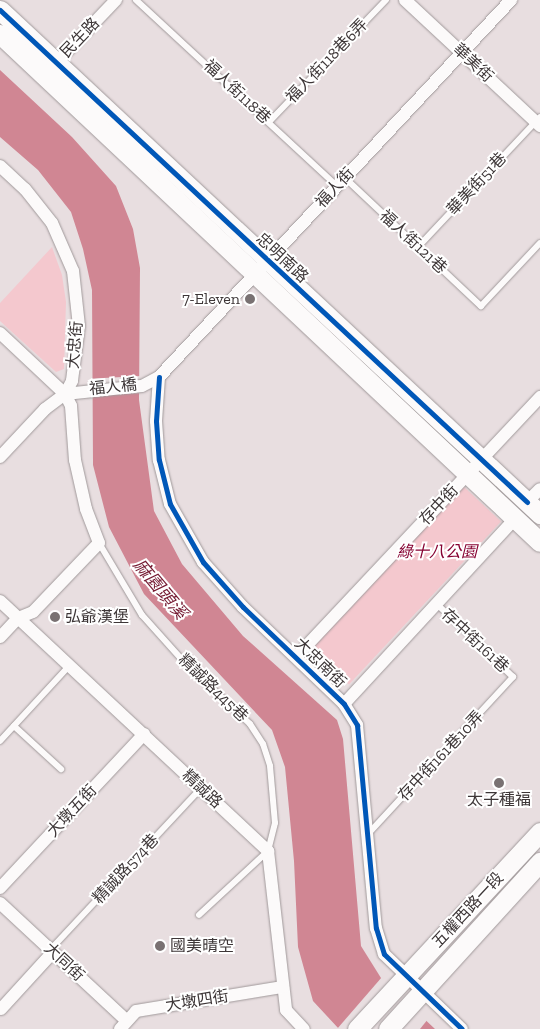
<!DOCTYPE html>
<html>
<head>
<meta charset="utf-8">
<style>
  body { margin:0 }
  #map { position:relative; width:540px; height:1029px; overflow:hidden; background:#e8dee0; font-family:"Zilla Slab","Noto Sans TC",serif }
  div>[style] { position:absolute }
  [style*='--x'] { left:calc(var(--x)*1px); top:calc(var(--y)*1px); width:calc(var(--w)*1px); rotate:calc(var(--a)*1deg) }
  .green>* { inset:0; background:#f4c8ce; transform-origin:0 0 }
  .water>* { inset:0; background:#d08693 }
  .pier>* { inset:0; background:#e8dee0; transform-origin:0 0 }
  .roads { filter:drop-shadow(0 0 1px #a0999a) drop-shadow(0 0 1px #a0999a) }
  .lane>* { height:6px; margin:-3px; padding:0 3px; transform-origin:3px; border-radius:3px; background:#fcfafa }
  .street>* { height:12px; margin:-6px; padding:0 6px; transform-origin:6px; border-radius:6px; background:#fcfafa }
  .secondary>* { height:19px; margin:-9.5px; padding:0 9.5px; transform-origin:9.5px; border-radius:9.5px; background:#fcfafa }
  .cycleway>* { height:5px; margin:-2.5px; padding:0 2.5px; transform-origin:2.5px; border-radius:2.5px; background:#0057b8 }
  .dots>* { width:14px; height:14px; translate:-50% -50%; box-sizing:border-box; border:2px solid #fff; border-radius:50% }
  span { translate:-50% -50%; white-space:nowrap; text-align:center; line-height:1.15; -webkit-text-stroke:4px #fff; paint-order:stroke }
  .street-label { font-size:16px; color:#3d3637 }
  .poi-label { font-size:16px; color:#3d3637 }
  .right { translate:-100% -50%; text-align:right }
  .left { translate:0 -50%; text-align:left }
  .park-label { font-size:16px; color:#860232; font-style:italic }
  .water-label { font-size:18px; color:#73172f; font-style:italic }
</style>
</head>
<body>
<div id="map">
  <div class="green">
    <div style="clip-path:polygon(52px 247px,62px 275px,66px 302px,64px 369px,56px 372px,0 321px,0 303px)"></div>
    <div style="left:463px;top:486px;width:52px;height:223px;rotate:43deg"></div>
  </div>
  <div class="water">
    <div style="clip-path:polygon(0 70px,72px 137px,116px 186px,133px 229px,140px 268px,139px 400px,154px 511px,182px 564px,243px 636px,337px 720px,343px 739px,361px 946px,381px 978px,435px 1029px,339px 1029px,313px 1001px,298px 947px,294px 861px,285px 767px,272px 730px,144px 594px,109px 527px,93px 465px,92px 290px,83px 249px,71px 212px,38px 170px,0 137px)"></div>
  </div>
  <div class="pier">
    <div style="left:141px;top:376px;width:17px;height:52px;rotate:87deg"></div>
    <div style="clip-path:polygon(382px 977px,428px 1019px,420px 1029px,337px 1029px)"></div>
  </div>
  <div class="roads">
    <div class="lane">
      <div style="--x:136;--y:0;--w:274;--a:42.8"></div>
      <div style="--x:269;--y:122;--w:169;--a:-46.2"></div>
      <div style="--x:345;--y:178;--w:187;--a:43.3"></div>
      <div style="--x:481;--y:306;--w:86;--a:-46.9"></div>
      <div style="--x:418;--y:247;--w:178;--a:-46.8"></div>
      <div style="--x:99;--y:543;--w:84;--a:59.2"></div>
      <div style="--x:142;--y:615;--w:64;--a:48.1"></div>
      <div style="--x:185;--y:663;--w:89;--a:43.2"></div>
      <div style="--x:250;--y:724;--w:24;--a:57"></div>
      <div style="--x:263;--y:744;--w:23;--a:72"></div>
      <div style="--x:270;--y:766;--w:57;--a:85"></div>
      <div style="--x:275;--y:823;--w:29;--a:104"></div>
      <div style="--x:268;--y:851;--w:94;--a:137.2"></div>
      <div style="--x:14;--y:726;--w:64;--a:42.5"></div>
      <div style="--x:0;--y:741;--w:103;--a:-47.4"></div>
      <div style="--x:368;--y:834;--w:214;--a:-47.3"></div>
      <div style="--x:513;--y:677;--w:105;--a:-136.2"></div>
      <div style="--x:50;--y:950;--w:221;--a:-47"></div>
    </div>
    <div class="street">
      <div style="--x:405;--y:0;--w:185;--a:43"></div>
      <div style="--x:51;--y:68;--w:94;--a:-46.3"></div>
      <div style="--x:0;--y:166;--w:34;--a:43"></div>
      <div style="--x:25;--y:189;--w:43;--a:51.5"></div>
      <div style="--x:52;--y:223;--w:52;--a:66.4"></div>
      <div style="--x:73;--y:271;--w:55;--a:83.8"></div>
      <div style="--x:79;--y:326;--w:55;--a:97.3"></div>
      <div style="--x:72;--y:381;--w:15;--a:118"></div>
      <div style="--x:0;--y:333;--w:89;--a:43.2"></div>
      <div style="--x:65;--y:394;--w:13;--a:63"></div>
      <div style="--x:71;--y:406;--w:54;--a:85.8"></div>
      <div style="--x:75;--y:460;--w:50;--a:77.3"></div>
      <div style="--x:86;--y:509;--w:36;--a:69"></div>
      <div style="--x:99;--y:543;--w:95;--a:133.7"></div>
      <div style="--x:33;--y:612;--w:16;--a:158"></div>
      <div style="--x:18;--y:618;--w:26;--a:133"></div>
      <div style="--x:159;--y:377;--w:44;--a:93.9"></div>
      <div style="--x:156;--y:421;--w:39;--a:86"></div>
      <div style="--x:159;--y:460;--w:45;--a:76"></div>
      <div style="--x:170;--y:504;--w:67;--a:60.4"></div>
      <div style="--x:203;--y:562;--w:60;--a:48.4"></div>
      <div style="--x:243;--y:607;--w:140;--a:43.8"></div>
      <div style="--x:344;--y:704;--w:25;--a:58"></div>
      <div style="--x:357;--y:725;--w:204;--a:84.7"></div>
      <div style="--x:376;--y:928;--w:27;--a:73"></div>
      <div style="--x:384;--y:954;--w:108;--a:43.9"></div>
      <div style="--x:0;--y:457;--w:66;--a:-46.8"></div>
      <div style="--x:45;--y:409;--w:25;--a:-37"></div>
      <div style="--x:65;--y:394;--w:77;--a:-5.9"></div>
      <div style="--x:142;--y:386;--w:19;--a:-28"></div>
      <div style="--x:159;--y:377;--w:516;--a:-46.96"></div>
      <div style="--x:527;--y:502;--w:18;--a:-45"></div>
      <div style="--x:0;--y:601;--w:367;--a:43"></div>
      <div style="--x:268;--y:851;--w:160;--a:83.5"></div>
      <div style="--x:286;--y:1010;--w:26;--a:47"></div>
      <div style="--x:296;--y:657;--w:357;--a:-46.8"></div>
      <div style="--x:344;--y:704;--w:252;--a:-47.3"></div>
      <div style="--x:0;--y:888;--w:211;--a:-46.9"></div>
      <div style="--x:0;--y:903;--w:173;--a:42.9"></div>
      <div style="--x:1;--y:1009;--w:77;--a:-47.6"></div>
      <div style="--x:120;--y:1029;--w:24;--a:-48"></div>
      <div style="--x:136;--y:1011;--w:149;--a:-9.3"></div>
    </div>
    <div class="secondary">
      <div style="--x:0;--y:10;--w:739;--a:43.03"></div>
      <div style="--x:0;--y:34;--w:741;--a:43.25"></div>
      <div style="--x:357;--y:1029;--w:269;--a:-47.1"></div>
      <div style="--x:388;--y:1029;--w:226;--a:-47.7"></div>
    </div>
  </div>
  <div class="cycleway">
    <div style="--x:0;--y:10;--w:721;--a:43.03"></div>
    <div style="--x:159;--y:377;--w:44;--a:93.9"></div>
    <div style="--x:156;--y:421;--w:39;--a:86"></div>
    <div style="--x:159;--y:460;--w:45;--a:76"></div>
    <div style="--x:170;--y:504;--w:67;--a:60.4"></div>
    <div style="--x:203;--y:562;--w:60;--a:48.4"></div>
    <div style="--x:243;--y:607;--w:140;--a:43.8"></div>
    <div style="--x:344;--y:704;--w:25;--a:58"></div>
    <div style="--x:357;--y:725;--w:204;--a:84.7"></div>
    <div style="--x:376;--y:928;--w:27;--a:73"></div>
    <div style="--x:384;--y:954;--w:108;--a:43.9"></div>
  </div>
  <div class="dots">
    <div style="left:250px;top:299px;background:#797172"></div>
    <div style="left:55px;top:617px;background:#797172"></div>
    <div style="left:499px;top:783px;background:#797172"></div>
    <div style="left:160px;top:946px;background:#797172"></div>
  </div>
  <div class="street-label">
    <span style="left:80px;top:38px;rotate:-46deg">民生路</span>
    <span style="left:327px;top:61px;rotate:-46deg">福人街118巷6弄</span>
    <span style="left:473px;top:63px;rotate:43deg">華美街</span>
    <span style="left:237px;top:92px;rotate:43deg">福人街118巷</span>
    <span style="left:477px;top:184px;rotate:-47deg">華美街51巷</span>
    <span style="left:335px;top:188px;rotate:-47deg">福人街</span>
    <span style="left:413px;top:242px;rotate:43deg">福人街121巷</span>
    <span style="left:282px;top:258px;rotate:43deg">忠明南路</span>
    <span style="left:75px;top:345px;rotate:-85deg">大忠街</span>
    <span style="left:113px;top:387px;rotate:-6deg">福人橋</span>
    <span style="left:439px;top:505px;rotate:-47deg">存中街</span>
    <span style="left:475px;top:641px;rotate:43deg">存中街161巷</span>
    <span style="left:320px;top:663px;rotate:44deg">大忠南街</span>
    <span style="left:213px;top:688px;rotate:44deg">精誠路445巷</span>
    <span style="left:441px;top:756px;rotate:-47deg">存中街161巷10弄</span>
    <span style="left:202px;top:789px;rotate:43deg">精誠路</span>
    <span style="left:72px;top:811px;rotate:-47deg">大墩五街</span>
    <span style="left:126px;top:869px;rotate:-47deg">精誠路574巷</span>
    <span style="left:468px;top:910px;rotate:-47deg">五權西路一段</span>
    <span style="left:64px;top:962px;rotate:43deg">大同街</span>
    <span style="left:197px;top:1001px;rotate:-9deg">大墩四街</span>
  </div>
  <div class="poi-label">
    <span class="right" style="left:240px;top:299px">7-Eleven</span>
    <span class="left" style="left:65px;top:617px">弘爺漢堡</span>
    <span style="left:499px;top:800px">太子種福</span>
    <span class="left" style="left:170px;top:946px">國美晴空</span>
  </div>
  <div class="park-label">
    <span style="left:437px;top:552px">綠十八公園</span>
  </div>
  <div class="water-label">
    <span style="left:160px;top:589px;rotate:50deg">麻園頭溪</span>
  </div>
</div>
</body>
</html>
